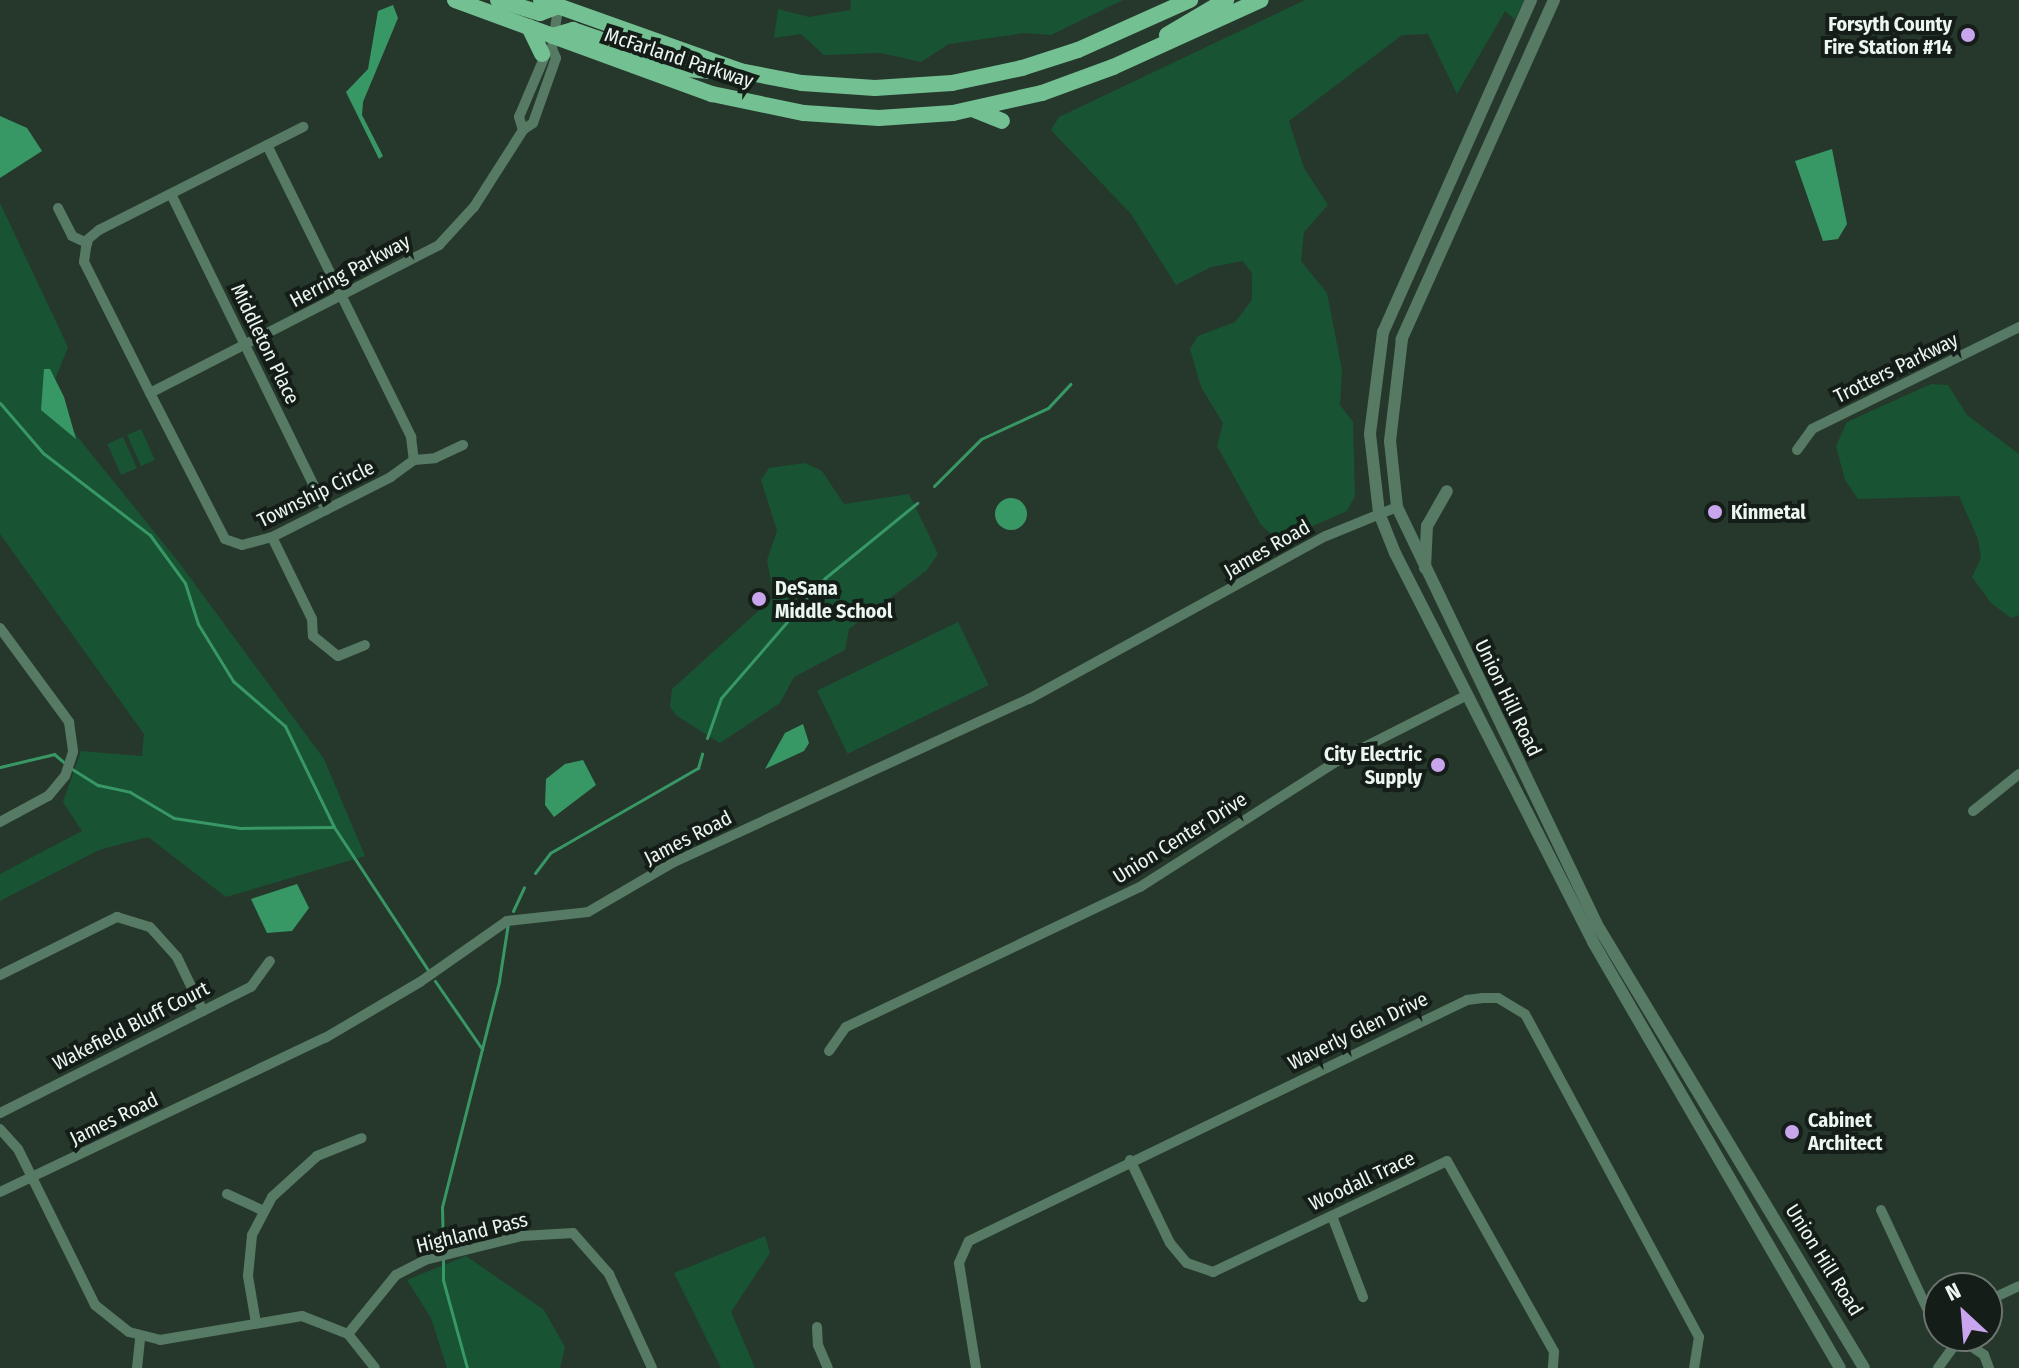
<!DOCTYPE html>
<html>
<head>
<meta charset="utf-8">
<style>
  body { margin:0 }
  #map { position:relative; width:2019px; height:1368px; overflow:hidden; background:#26382c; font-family:"Fira Sans Condensed",sans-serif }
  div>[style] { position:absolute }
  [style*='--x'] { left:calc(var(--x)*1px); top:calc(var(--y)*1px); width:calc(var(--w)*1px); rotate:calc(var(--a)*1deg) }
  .green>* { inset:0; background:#185334; transform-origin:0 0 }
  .water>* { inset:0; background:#389865 }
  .round { border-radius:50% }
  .stream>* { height:3px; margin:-1.5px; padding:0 1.5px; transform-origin:1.5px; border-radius:1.5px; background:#389865 }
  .minor>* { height:10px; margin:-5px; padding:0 5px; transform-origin:5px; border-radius:5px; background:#567a63 }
  .tertiary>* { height:12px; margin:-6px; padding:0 6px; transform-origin:6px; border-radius:6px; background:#567a63 }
  .primary>* { height:16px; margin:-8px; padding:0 8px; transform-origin:8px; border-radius:8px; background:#73c092 }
  .dots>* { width:22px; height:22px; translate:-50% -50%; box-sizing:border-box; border:4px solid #151d18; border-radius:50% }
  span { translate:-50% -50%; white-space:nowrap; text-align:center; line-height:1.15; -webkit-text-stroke:8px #151d18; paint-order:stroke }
  .poi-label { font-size:20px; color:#ecf7f0; font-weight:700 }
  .right { translate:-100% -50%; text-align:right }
  .left { translate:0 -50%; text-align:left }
  .street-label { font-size:20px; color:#ecf7f0 }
  .north { position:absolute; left:1923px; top:1272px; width:80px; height:80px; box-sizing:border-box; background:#151d18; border:2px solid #6b746e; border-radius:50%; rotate:334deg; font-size:22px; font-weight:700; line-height:32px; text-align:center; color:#ecf7f0 }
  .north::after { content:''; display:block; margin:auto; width:28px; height:36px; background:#c9a5ee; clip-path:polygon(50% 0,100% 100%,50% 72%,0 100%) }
</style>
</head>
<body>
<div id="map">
  <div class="green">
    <div style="clip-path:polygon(851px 0,1123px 0,1051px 35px,1024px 33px,949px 44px,921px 62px,881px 53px,824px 55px,801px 34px,774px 38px,778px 9px,809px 17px,850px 10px)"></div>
    <div style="clip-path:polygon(1305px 0,1524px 0,1515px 20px,1505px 11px,1457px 94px,1428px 34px,1402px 35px,1289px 121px,1304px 168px,1328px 205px,1304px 232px,1301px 261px,1327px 293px,1342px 370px,1340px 405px,1353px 422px,1355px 496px,1347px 511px,1279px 541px,1261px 525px,1217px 446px,1223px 423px,1201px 387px,1190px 349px,1198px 336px,1235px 322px,1252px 300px,1252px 273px,1243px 261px,1211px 267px,1176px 285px,1131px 214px,1051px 130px,1059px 117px)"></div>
    <div style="clip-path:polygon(0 203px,68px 347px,47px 399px,177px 560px,324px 759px,365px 856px,226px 897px,148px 837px,99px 850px,0 901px,0 874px,82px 831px,63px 802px,81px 751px,142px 756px,144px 734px,0 534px)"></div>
    <div style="clip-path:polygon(1931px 384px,1948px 385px,1967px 415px,2019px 454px,2019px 615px,2011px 618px,1991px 603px,1972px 577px,1981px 558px,1978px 539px,1959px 496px,1858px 499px,1845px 480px,1836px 446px,1847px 422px)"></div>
    <div style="left:141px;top:429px;width:34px;height:15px;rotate:66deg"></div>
    <div style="left:123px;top:437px;width:34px;height:17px;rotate:66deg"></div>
    <div style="clip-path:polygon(805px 463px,822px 471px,844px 504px,909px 494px,938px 554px,926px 571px,849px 629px,845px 650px,794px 677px,780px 703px,720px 743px,677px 716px,670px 707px,672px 689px,774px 597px,767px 560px,777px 531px,761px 480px,769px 468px)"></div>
    <div style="left:958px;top:622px;width:70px;height:157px;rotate:64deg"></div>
    <div style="clip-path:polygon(765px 1236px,770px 1253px,731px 1312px,755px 1368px,721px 1368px,674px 1273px)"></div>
    <div style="clip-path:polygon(466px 1256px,544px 1310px,565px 1347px,560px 1368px,447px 1368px,431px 1318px,407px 1280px)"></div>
  </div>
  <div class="water">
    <div style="clip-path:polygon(393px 5px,398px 18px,363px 102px,362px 115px,383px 156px,379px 159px,346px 92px,368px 69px,378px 11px)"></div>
    <div style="clip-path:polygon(0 116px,27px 128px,42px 151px,0 178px)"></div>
    <div style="clip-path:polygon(1832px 149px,1847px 224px,1838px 239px,1823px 241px,1795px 161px)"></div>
    <div style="clip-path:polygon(44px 369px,50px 369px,64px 397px,76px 439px,41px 410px)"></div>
    <div class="round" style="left:995px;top:498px;width:32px;height:32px"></div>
    <div style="clip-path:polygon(803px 724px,809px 743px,804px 751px,765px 769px,785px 733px)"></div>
    <div style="clip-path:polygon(583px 760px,596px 785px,554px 817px,545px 805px,546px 779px,565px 764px)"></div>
    <div style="clip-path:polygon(297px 884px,309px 908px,292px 931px,267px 933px,251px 899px)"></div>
  </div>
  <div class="stream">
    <div style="--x:0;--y:403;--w:66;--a:49.3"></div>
    <div style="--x:43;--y:453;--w:135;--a:37.5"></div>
    <div style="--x:150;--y:535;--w:59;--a:53.9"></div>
    <div style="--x:185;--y:583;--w:43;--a:72.4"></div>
    <div style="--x:198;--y:624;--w:67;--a:58.4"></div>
    <div style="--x:233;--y:681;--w:69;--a:40.9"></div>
    <div style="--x:285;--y:726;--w:112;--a:64.1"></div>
    <div style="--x:334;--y:827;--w:171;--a:56.7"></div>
    <div style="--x:934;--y:486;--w:66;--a:-45"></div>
    <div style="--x:981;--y:439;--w:74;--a:-24.8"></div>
    <div style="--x:1048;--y:408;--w:33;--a:-47"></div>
    <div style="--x:707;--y:738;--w:42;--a:-70.7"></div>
    <div style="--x:721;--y:698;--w:159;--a:-49.1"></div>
    <div style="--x:825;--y:578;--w:119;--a:-39.2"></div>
    <div style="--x:0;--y:767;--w:56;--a:-13.5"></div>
    <div style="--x:54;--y:754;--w:16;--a:40"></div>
    <div style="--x:72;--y:769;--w:31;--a:32"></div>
    <div style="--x:98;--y:785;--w:33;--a:12"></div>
    <div style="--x:130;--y:792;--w:51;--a:30.6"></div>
    <div style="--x:174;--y:818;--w:67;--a:8.6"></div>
    <div style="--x:240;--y:828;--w:94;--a:-0.6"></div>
    <div style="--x:535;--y:873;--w:25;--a:-53"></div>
    <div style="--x:550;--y:853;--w:171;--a:-29.9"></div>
    <div style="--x:698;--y:768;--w:15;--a:-74"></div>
    <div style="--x:513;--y:911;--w:26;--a:-65"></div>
    <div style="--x:435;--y:981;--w:83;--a:55.3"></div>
    <div style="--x:443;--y:1251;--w:44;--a:-91.3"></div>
    <div style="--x:442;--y:1207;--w:233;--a:-75.8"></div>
    <div style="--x:499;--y:981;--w:59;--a:-81.2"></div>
    <div style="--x:443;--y:1259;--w:21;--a:90"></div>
    <div style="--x:443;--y:1280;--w:91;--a:74.7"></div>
  </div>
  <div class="minor">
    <div style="--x:523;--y:130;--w:14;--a:-107"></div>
    <div style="--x:519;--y:117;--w:72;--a:-67"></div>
    <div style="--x:267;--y:145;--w:326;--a:63.7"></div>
    <div style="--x:411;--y:437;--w:23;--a:83"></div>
    <div style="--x:414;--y:460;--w:29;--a:144"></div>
    <div style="--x:391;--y:477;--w:133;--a:153.2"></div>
    <div style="--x:272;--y:537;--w:31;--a:165"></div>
    <div style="--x:242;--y:545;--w:18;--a:-161"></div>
    <div style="--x:225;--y:539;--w:164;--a:-117.2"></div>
    <div style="--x:150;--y:393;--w:147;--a:-116.7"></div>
    <div style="--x:84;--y:262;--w:22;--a:-82"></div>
    <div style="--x:87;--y:240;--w:16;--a:-40"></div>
    <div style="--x:99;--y:230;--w:229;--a:-26.8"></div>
    <div style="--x:171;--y:194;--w:352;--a:63.9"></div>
    <div style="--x:58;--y:208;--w:31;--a:63"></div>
    <div style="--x:72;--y:236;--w:17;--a:25"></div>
    <div style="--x:150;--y:393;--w:325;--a:-27.1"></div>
    <div style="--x:439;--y:245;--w:52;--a:-47.4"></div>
    <div style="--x:474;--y:207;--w:91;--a:-57.5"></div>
    <div style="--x:523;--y:130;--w:12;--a:-35"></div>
    <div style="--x:533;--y:123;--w:69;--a:-70.5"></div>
    <div style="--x:556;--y:58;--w:11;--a:-112"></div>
    <div style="--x:552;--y:48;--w:46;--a:-81.2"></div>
    <div style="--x:1797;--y:450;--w:26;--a:-54"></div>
    <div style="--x:1812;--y:429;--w:231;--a:-26.2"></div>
    <div style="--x:414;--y:460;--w:21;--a:-5"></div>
    <div style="--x:435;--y:458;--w:31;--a:-25"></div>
    <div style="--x:272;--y:537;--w:91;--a:64"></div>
    <div style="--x:312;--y:619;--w:17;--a:87"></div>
    <div style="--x:313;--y:636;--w:32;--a:39"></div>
    <div style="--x:338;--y:656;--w:29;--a:-22"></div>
    <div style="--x:0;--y:628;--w:117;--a:53.7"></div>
    <div style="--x:69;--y:722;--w:30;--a:82"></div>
    <div style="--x:73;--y:752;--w:25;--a:108"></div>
    <div style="--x:65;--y:776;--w:26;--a:130"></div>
    <div style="--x:48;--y:796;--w:55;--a:151.6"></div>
    <div style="--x:1973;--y:811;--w:59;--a:-38.8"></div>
    <div style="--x:0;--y:975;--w:131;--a:-26.4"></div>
    <div style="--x:117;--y:917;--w:34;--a:17"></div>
    <div style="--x:150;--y:927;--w:40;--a:48"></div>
    <div style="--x:177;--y:957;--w:60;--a:64.3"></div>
    <div style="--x:829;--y:1051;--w:29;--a:-55"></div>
    <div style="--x:846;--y:1027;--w:326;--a:-25.5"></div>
    <div style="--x:1140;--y:887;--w:234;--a:-32.6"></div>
    <div style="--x:1337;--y:761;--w:146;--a:-26.9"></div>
    <div style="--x:0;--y:1113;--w:281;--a:-26.7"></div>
    <div style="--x:251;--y:987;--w:32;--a:-54"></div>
    <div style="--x:0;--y:1129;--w:27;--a:48"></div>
    <div style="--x:18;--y:1149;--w:174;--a:63.7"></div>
    <div style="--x:95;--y:1305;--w:43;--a:38.5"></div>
    <div style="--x:129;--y:1332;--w:32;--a:14"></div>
    <div style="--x:160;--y:1340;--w:144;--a:-9.6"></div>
    <div style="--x:302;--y:1316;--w:49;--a:21.4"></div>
    <div style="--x:348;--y:1334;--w:43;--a:51.5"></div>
    <div style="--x:1130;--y:1160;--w:92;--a:64.3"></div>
    <div style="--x:1170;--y:1243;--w:26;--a:50"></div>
    <div style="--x:1187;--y:1263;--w:28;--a:19"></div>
    <div style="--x:1213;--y:1272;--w:259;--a:-25.4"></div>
    <div style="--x:1447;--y:1161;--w:219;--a:60.7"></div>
    <div style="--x:1554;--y:1352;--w:16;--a:94"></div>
    <div style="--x:0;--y:1192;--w:360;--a:-25.4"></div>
    <div style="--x:325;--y:1038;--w:110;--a:-30.5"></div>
    <div style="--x:420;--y:982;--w:106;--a:-35"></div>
    <div style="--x:507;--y:921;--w:81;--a:-6.3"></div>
    <div style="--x:588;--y:912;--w:97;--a:-30.3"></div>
    <div style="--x:672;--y:863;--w:393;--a:-24.7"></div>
    <div style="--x:1029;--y:699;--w:339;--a:-28.8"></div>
    <div style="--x:1326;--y:536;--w:77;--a:-22.2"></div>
    <div style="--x:227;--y:1194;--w:41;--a:24.7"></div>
    <div style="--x:1881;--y:1210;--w:118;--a:65"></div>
    <div style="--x:1931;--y:1317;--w:10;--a:37"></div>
    <div style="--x:1332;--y:1216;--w:87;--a:69.1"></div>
    <div style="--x:1987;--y:1301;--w:35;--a:-25"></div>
    <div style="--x:256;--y:1323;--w:48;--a:-99.7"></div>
    <div style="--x:248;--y:1276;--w:41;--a:-84.4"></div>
    <div style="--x:252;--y:1235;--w:43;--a:-62.2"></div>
    <div style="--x:272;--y:1197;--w:61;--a:-42.3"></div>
    <div style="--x:317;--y:1156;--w:48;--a:-21.8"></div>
    <div style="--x:817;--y:1327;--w:18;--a:87"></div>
    <div style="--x:818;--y:1345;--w:25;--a:67"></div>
    <div style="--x:348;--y:1334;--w:76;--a:-50.9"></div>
    <div style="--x:396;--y:1275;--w:33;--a:-27"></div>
    <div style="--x:425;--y:1260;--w:100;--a:-13.9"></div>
    <div style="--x:522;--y:1236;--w:51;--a:-3.4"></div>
    <div style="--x:573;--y:1233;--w:55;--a:48.7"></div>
    <div style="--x:609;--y:1274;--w:103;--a:65.4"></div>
    <div style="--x:1956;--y:1336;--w:34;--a:34"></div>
    <div style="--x:1984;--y:1355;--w:14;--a:69"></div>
    <div style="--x:137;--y:1368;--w:30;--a:-84"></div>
    <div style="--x:976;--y:1368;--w:106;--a:-99.2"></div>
    <div style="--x:959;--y:1263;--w:24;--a:-66"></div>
    <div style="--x:969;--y:1241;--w:553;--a:-25.82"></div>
    <div style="--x:1467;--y:1000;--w:16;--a:-7"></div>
    <div style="--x:1483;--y:998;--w:15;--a:0"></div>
    <div style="--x:1498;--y:998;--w:31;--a:31"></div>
    <div style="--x:1525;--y:1014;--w:367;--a:61.7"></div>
    <div style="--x:1699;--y:1337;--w:31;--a:99"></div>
    <div style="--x:1938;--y:1368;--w:39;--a:-54"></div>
  </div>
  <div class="tertiary">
    <div style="--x:1531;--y:0;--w:363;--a:114"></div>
    <div style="--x:1383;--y:332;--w:103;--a:97.3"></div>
    <div style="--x:1370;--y:434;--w:80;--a:83.5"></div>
    <div style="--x:1379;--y:513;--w:43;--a:68.2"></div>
    <div style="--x:1395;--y:553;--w:436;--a:63"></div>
    <div style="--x:1593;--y:942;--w:492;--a:59.9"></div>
    <div style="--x:1554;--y:0;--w:372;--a:114.2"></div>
    <div style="--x:1402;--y:339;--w:103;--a:96.7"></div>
    <div style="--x:1390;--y:441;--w:66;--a:83.9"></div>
    <div style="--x:1397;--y:507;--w:461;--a:64.4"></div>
    <div style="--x:1596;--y:923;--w:519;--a:58.94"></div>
    <div style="--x:1425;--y:568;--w:42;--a:-87.3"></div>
    <div style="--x:1427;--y:526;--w:40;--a:-60.3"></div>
  </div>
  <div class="primary">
    <div style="--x:455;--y:0;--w:274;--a:20.1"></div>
    <div style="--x:712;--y:94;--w:94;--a:11.7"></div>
    <div style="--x:804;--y:113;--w:75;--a:3.8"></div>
    <div style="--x:879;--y:118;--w:74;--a:-3.9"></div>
    <div style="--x:953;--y:113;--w:91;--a:-12.7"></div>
    <div style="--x:1042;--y:93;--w:76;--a:-20.1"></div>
    <div style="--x:1113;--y:67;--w:162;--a:-24.4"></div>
    <div style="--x:498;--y:0;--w:44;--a:17.2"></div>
    <div style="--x:540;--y:13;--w:19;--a:-21"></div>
    <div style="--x:541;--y:0;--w:211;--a:19.6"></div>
    <div style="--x:740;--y:71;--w:63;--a:11"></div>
    <div style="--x:802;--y:83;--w:73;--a:3.9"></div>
    <div style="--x:875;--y:88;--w:77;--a:-3.7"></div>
    <div style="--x:952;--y:83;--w:72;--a:-12.1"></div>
    <div style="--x:1022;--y:68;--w:59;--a:-17.8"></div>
    <div style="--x:1078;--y:50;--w:123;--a:-24.1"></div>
    <div style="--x:529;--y:27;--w:30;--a:64"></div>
    <div style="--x:1167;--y:35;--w:69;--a:-30.7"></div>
    <div style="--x:553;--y:36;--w:21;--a:-17"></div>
    <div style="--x:573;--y:30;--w:120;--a:19"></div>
    <div style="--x:686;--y:69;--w:33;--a:5"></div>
    <div style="--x:975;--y:110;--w:29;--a:22"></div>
  </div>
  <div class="dots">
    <div style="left:1968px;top:35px;background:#c9a5ee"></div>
    <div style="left:1715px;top:512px;background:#c9a5ee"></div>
    <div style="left:759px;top:599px;background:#c9a5ee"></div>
    <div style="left:1438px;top:765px;background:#c9a5ee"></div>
    <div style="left:1792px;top:1132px;background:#c9a5ee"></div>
  </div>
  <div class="poi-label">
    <span class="right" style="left:1952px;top:36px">Forsyth County<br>Fire Station #14</span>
    <span class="left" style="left:1731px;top:512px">Kinmetal</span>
    <span class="left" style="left:775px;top:600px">DeSana<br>Middle School</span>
    <span class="right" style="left:1422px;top:766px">City Electric<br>Supply</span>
    <span class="left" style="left:1808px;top:1132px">Cabinet<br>Architect</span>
  </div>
  <div class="street-label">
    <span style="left:679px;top:58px;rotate:18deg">McFarland Parkway</span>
    <span style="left:350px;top:271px;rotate:-28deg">Herring Parkway</span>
    <span style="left:265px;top:344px;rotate:64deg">Middleton Place</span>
    <span style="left:1896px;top:368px;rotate:-26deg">Trotters Parkway</span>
    <span style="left:316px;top:494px;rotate:-26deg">Township Circle</span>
    <span style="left:1267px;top:549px;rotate:-30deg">James Road</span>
    <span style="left:1508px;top:698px;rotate:64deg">Union Hill Road</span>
    <span style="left:688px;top:838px;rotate:-27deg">James Road</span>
    <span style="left:1180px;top:838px;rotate:-32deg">Union Center Drive</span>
    <span style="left:131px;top:1026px;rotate:-27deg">Wakefield Bluff Court</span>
    <span style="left:1358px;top:1031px;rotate:-26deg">Waverly Glen Drive</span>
    <span style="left:114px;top:1119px;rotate:-26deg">James Road</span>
    <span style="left:1362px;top:1181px;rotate:-25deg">Woodall Trace</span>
    <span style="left:472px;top:1233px;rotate:-14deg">Highland Pass</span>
    <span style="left:1824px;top:1260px;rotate:58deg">Union Hill Road</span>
  </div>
  <div class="north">N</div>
</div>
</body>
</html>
